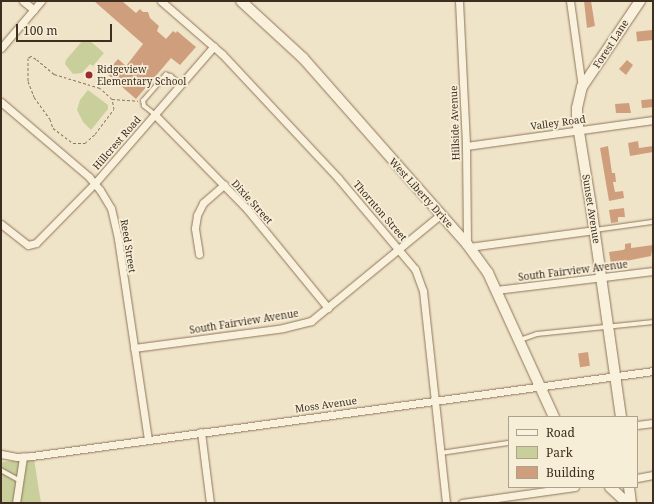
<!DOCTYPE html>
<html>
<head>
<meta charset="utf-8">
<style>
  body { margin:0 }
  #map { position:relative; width:654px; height:504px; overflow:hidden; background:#f0e4c8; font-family:"Noto Serif",serif }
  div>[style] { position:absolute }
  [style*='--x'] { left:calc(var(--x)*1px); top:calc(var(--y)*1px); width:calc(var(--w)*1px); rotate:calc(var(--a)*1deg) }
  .green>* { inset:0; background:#c9cf9b }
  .building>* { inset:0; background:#cf9f7d; transform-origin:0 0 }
  .path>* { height:1px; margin-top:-0.5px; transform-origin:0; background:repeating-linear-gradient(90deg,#8d765c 0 3px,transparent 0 5px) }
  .roads { filter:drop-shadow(0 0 1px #8d765c) drop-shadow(0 0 1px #8d765c) }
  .lane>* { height:3.5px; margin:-1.75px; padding:0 1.75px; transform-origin:1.75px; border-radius:1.75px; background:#faf1dc }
  .street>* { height:7px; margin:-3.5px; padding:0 3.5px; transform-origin:3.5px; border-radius:3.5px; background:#faf1dc }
  .secondary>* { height:10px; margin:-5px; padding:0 5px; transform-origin:5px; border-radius:5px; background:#faf1dc }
  .dots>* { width:11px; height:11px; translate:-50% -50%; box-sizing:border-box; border:2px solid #f7eed8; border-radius:50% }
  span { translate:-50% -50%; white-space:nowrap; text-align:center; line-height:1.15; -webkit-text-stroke:3.5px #f7eed8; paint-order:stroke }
  .street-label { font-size:10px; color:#3d2e20 }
  .poi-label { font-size:10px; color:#3d2e20 }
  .left { translate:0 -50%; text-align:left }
  .frame { position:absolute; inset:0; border:2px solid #3d2e20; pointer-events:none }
  .legend { position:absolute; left:508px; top:416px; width:130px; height:72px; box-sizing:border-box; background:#f7eed8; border:1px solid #ada18e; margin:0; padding:5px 7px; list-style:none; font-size:12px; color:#3d2e20 }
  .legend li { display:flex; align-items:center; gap:8px; height:20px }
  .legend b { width:20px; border:1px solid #ada18e }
  .scale { position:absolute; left:16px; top:24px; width:96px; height:18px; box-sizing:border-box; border:2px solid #3d2e20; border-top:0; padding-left:5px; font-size:12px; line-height:14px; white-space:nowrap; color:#3d2e20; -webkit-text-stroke:3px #f7eed8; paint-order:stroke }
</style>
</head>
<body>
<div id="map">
  <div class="green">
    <div style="clip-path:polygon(83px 40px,89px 40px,104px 53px,93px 66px,90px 64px,82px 73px,73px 74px,65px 64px,66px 60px)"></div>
    <div style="clip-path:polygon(88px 90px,108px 105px,108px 109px,91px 130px,83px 122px,77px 110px,80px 100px)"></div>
    <div style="clip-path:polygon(34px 459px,41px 503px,1px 503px,1px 462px)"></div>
  </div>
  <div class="building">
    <div style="clip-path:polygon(94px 1px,122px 1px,136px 13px,140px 9px,143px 12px,148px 12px,150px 18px,159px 26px,157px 31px,166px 39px,173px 31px,176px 33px,177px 31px,196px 47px,180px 65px,171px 58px,136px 99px,106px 73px,118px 59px,126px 66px,143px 44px)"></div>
    <div style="clip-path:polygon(584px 1px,591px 1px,595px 26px,587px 28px)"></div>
    <div style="left:652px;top:30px;width:10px;height:16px;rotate:84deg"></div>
    <div style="clip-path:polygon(627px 60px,633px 65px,626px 75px,619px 69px)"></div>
    <div style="left:652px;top:99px;width:8px;height:11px;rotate:83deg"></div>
    <div style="clip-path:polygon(629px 103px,631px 113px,616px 113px,615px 104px)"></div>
    <div style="clip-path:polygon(638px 141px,639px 148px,653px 146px,653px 152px,630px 156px,628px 143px)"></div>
    <div style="clip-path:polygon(608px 146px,612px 173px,615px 173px,616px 182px,613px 182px,615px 192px,623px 191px,624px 198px,609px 201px,600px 148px)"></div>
    <div style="clip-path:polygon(624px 208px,625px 217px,618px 217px,618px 222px,611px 223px,609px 210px)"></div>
    <div style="clip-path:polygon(631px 243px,631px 248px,653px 245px,651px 256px,611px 264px,609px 252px,623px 250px,625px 249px,625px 244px)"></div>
    <div style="left:588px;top:352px;width:14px;height:10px;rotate:82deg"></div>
  </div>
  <div class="path">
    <div style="--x:112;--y:99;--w:16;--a:-137"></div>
    <div style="--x:100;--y:88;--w:48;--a:-163.1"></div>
    <div style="--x:54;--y:74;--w:23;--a:-140"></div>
    <div style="--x:36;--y:59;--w:6;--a:-149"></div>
    <div style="--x:31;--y:56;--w:4;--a:146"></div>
    <div style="--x:28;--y:58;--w:23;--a:90"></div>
    <div style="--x:28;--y:81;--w:17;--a:69"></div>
    <div style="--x:34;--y:97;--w:27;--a:54"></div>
    <div style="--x:50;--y:119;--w:9;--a:72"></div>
    <div style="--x:53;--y:128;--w:25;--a:37"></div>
    <div style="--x:73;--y:143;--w:12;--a:0"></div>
    <div style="--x:85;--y:143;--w:13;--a:-42"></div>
    <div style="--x:95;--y:134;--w:31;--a:-53"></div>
    <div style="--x:114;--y:109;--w:10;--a:-101"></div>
    <div style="--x:112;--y:99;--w:26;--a:4"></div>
  </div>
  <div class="roads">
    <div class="lane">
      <div style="--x:155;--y:115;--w:14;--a:-141"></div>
      <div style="--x:144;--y:106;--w:5;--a:-101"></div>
      <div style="--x:143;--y:101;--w:35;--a:-49"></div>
      <div style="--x:166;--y:75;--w:5;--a:11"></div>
      <div style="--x:171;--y:76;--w:13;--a:39"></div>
      <div style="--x:595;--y:230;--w:59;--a:-7.9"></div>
      <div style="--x:520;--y:340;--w:18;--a:-19"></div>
      <div style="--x:537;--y:334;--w:117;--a:-5.9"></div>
      <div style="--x:441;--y:453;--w:69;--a:-8.4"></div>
      <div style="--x:1;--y:470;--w:21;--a:29"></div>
    </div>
    <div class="street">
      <div style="--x:23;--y:1;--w:14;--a:39"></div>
      <div style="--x:161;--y:1;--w:81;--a:41"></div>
      <div style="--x:222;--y:54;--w:170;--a:46.9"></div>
      <div style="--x:338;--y:178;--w:119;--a:49.8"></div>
      <div style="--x:415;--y:269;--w:23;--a:70"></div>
      <div style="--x:423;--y:291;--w:213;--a:83.8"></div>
      <div style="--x:459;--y:1;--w:145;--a:87.2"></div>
      <div style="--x:466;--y:146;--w:98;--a:89.4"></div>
      <div style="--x:570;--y:1;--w:87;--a:82.1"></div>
      <div style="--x:1;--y:48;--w:62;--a:-49.6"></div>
      <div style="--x:1;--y:102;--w:116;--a:40.4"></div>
      <div style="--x:89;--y:177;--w:17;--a:50"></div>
      <div style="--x:100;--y:190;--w:21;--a:59"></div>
      <div style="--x:111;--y:208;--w:32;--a:77"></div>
      <div style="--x:118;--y:239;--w:202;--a:81.5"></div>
      <div style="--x:155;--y:115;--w:132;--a:45.6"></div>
      <div style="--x:247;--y:209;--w:128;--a:50.7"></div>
      <div style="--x:466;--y:146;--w:189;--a:-7.9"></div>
      <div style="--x:1;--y:224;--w:34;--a:38"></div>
      <div style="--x:28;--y:245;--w:8;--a:-14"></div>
      <div style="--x:36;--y:243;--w:84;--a:-45.5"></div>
      <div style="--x:95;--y:183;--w:181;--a:-49"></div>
      <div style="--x:469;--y:247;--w:127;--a:-7.7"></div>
      <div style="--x:199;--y:254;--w:26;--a:-99"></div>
      <div style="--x:195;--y:228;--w:13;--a:-81"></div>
      <div style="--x:197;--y:215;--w:13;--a:-63"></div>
      <div style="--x:203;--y:203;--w:28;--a:-41"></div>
      <div style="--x:496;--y:290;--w:158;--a:-6.9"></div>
      <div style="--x:134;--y:348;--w:150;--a:-7.6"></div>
      <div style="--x:283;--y:328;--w:29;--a:-14"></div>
      <div style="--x:311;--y:321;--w:167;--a:-39.4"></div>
      <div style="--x:637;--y:425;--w:16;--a:-7"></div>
      <div style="--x:201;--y:432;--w:72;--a:82.8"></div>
      <div style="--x:1;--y:454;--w:16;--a:11"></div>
      <div style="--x:17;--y:457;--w:15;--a:-4"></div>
      <div style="--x:32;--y:456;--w:627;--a:-7.79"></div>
      <div style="--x:637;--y:478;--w:16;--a:-11"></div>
      <div style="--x:16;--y:503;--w:47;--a:-81.3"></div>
      <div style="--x:462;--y:503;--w:114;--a:-8.1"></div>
    </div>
    <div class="secondary">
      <div style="--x:241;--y:1;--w:84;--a:42.6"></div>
      <div style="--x:303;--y:58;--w:248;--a:48.6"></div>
      <div style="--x:467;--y:244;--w:36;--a:54"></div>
      <div style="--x:488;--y:273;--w:158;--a:65.4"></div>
      <div style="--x:621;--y:417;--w:219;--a:-98.1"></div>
      <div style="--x:590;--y:200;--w:81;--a:-99.2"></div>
      <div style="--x:577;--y:120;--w:12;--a:-90"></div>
      <div style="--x:577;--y:108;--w:22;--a:-77"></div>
      <div style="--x:582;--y:87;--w:104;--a:-56"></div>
      <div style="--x:610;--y:487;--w:23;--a:43"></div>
      <div style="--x:629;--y:487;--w:16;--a:83"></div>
    </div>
  </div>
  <div class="dots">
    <div style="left:89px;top:75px;background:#9e2a2b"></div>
  </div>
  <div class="street-label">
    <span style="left:611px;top:44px;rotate:-57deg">Forest Lane</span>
    <span style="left:455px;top:123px;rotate:-92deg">Hillside Avenue</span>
    <span style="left:558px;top:123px;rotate:-8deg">Valley Road</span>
    <span style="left:117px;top:143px;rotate:-49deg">Hillcrest Road</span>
    <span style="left:421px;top:193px;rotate:48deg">West Liberty Drive</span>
    <span style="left:252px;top:202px;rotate:48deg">Dixie Street</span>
    <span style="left:591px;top:209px;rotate:81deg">Sunset Avenue</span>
    <span style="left:380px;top:211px;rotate:49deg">Thornton Street</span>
    <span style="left:128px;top:246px;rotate:81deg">Reed Street</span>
    <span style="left:573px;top:271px;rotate:-7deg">South Fairview Avenue</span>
    <span style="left:244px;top:322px;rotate:-9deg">South Fairview Avenue</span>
    <span style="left:326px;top:405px;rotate:-8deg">Moss Avenue</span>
  </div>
  <div class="poi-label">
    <span class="left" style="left:97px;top:75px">Ridgeview<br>Elementary School</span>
  </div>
  <div class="frame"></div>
  <ul class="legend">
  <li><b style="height:5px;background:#faf1dc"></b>Road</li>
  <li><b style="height:11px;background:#c9cf9b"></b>Park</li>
  <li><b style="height:11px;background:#cf9f7d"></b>Building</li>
  </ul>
  <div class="scale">100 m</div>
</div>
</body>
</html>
